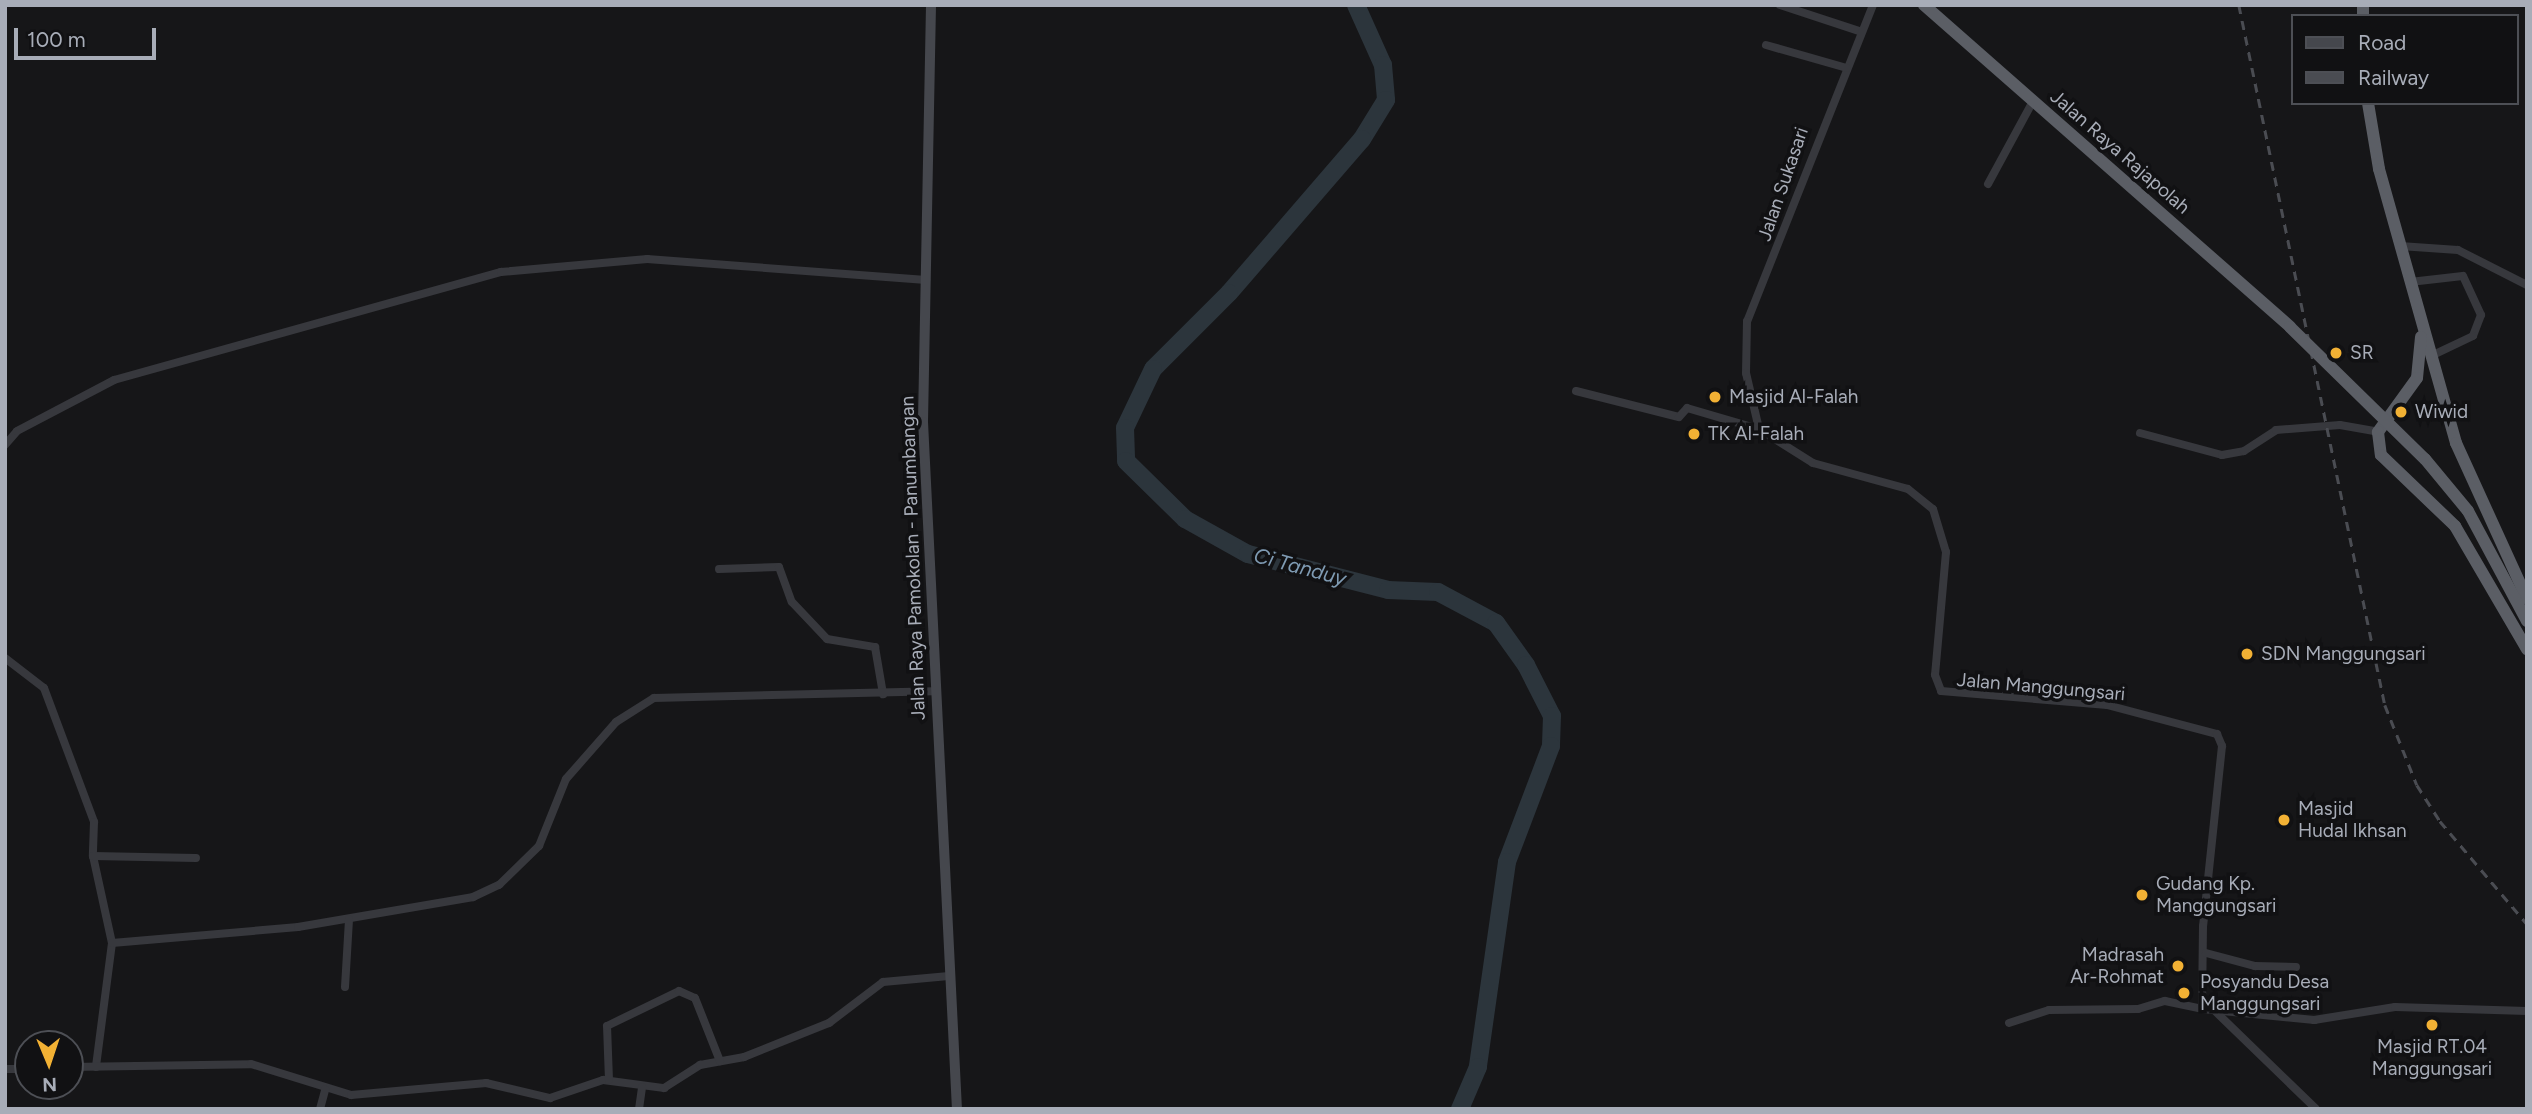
<!DOCTYPE html>
<html>
<head>
<meta charset="utf-8">
<style>
  body { margin:0 }
  #map { position:relative; width:2532px; height:1114px; overflow:hidden; background:#161618; font-family:Figtree,sans-serif }
  div>[style] { position:absolute }
  [style*='--x'] { left:calc(var(--x)*1px); top:calc(var(--y)*1px); width:calc(var(--w)*1px); rotate:calc(var(--a)*1deg) }
  .river>* { height:18px; margin:-9px; padding:0 9px; transform-origin:9px; border-radius:9px; background:#2c353c }
  .minor>* { height:8px; margin:-4px; padding:0 4px; transform-origin:4px; border-radius:4px; background:#37383d }
  .secondary>* { height:10px; margin:-5px; padding:0 5px; transform-origin:5px; border-radius:5px; background:#45474d }
  .trunk>* { height:12px; margin:-6px; padding:0 6px; transform-origin:6px; border-radius:6px; background:#5b5e65 }
  .rail>* { height:2.5px; margin-top:-1.25px; transform-origin:0; background:repeating-linear-gradient(90deg,#4a4c52 0 9px,transparent 0 16px) }
  .trunk-bridge>* { height:12px; margin:-6px; padding:0 6px; transform-origin:6px; border-radius:6px; background:#5b5e65 }
  .dots>* { width:19px; height:19px; translate:-50% -50%; box-sizing:border-box; border:4px solid #111113; border-radius:50% }
  span { translate:-50% -50%; white-space:nowrap; text-align:center; line-height:1.15; -webkit-text-stroke:7px #111113; paint-order:stroke }
  .street-label { font-size:19px; color:#a8adb8 }
  .poi-label { font-size:19px; color:#a8adb8 }
  .left { translate:0 -50%; text-align:left }
  .right { translate:-100% -50%; text-align:right }
  .water-label { font-size:21px; color:#7f9bb3; font-style:italic }
  .frame { position:absolute; inset:0; border:7px solid #a8adb8; pointer-events:none }
  .legend { position:absolute; left:2291px; top:14px; width:228px; height:91px; box-sizing:border-box; background:#111113; border:2px solid #4d4f55; margin:0; padding:9px 12px; list-style:none; font-size:21px; color:#a8adb8 }
  .legend li { display:flex; align-items:center; gap:14px; height:35px }
  .legend b { width:35px; border:2px solid #4d4f55 }
  .north { position:absolute; left:14px; top:1030px; width:70px; height:70px; box-sizing:border-box; background:#111113; border:2px solid #4d4f55; border-radius:50%; rotate:178deg; font-size:19px; font-weight:700; line-height:28px; text-align:center; color:#a8adb8 }
  .north::after { content:''; display:block; margin:auto; width:24px; height:32px; background:#f2b134; clip-path:polygon(50% 0,100% 100%,50% 72%,0 100%) }
  .scale { position:absolute; left:14px; top:28px; width:142px; height:32px; box-sizing:border-box; border:4px solid #a8adb8; border-top:0; padding-left:9px; font-size:21px; line-height:24px; white-space:nowrap; color:#a8adb8; -webkit-text-stroke:5px #111113; paint-order:stroke }
</style>
</head>
<body>
<div id="map">
  <div class="river">
    <div style="--x:1356;--y:5;--w:66;--a:65.8"></div>
    <div style="--x:1383;--y:65;--w:35;--a:85"></div>
    <div style="--x:1386;--y:100;--w:46;--a:121.6"></div>
    <div style="--x:1362;--y:139;--w:203;--a:130.8"></div>
    <div style="--x:1229;--y:293;--w:107;--a:135"></div>
    <div style="--x:1153;--y:369;--w:65;--a:115.4"></div>
    <div style="--x:1125;--y:428;--w:33;--a:88"></div>
    <div style="--x:1126;--y:461;--w:83;--a:44.5"></div>
    <div style="--x:1185;--y:519;--w:72;--a:29.1"></div>
    <div style="--x:1248;--y:554;--w:145;--a:14.4"></div>
    <div style="--x:1388;--y:590;--w:50;--a:2.3"></div>
    <div style="--x:1438;--y:592;--w:66;--a:28.1"></div>
    <div style="--x:1496;--y:623;--w:52;--a:54.5"></div>
    <div style="--x:1526;--y:665;--w:57;--a:63"></div>
    <div style="--x:1552;--y:716;--w:30;--a:92"></div>
    <div style="--x:1551;--y:746;--w:124;--a:110.8"></div>
    <div style="--x:1507;--y:862;--w:207;--a:98.1"></div>
    <div style="--x:1478;--y:1067;--w:46;--a:113.2"></div>
  </div>
  <div class="minor">
    <div style="--x:1780;--y:5;--w:86;--a:18.2"></div>
    <div style="--x:1873;--y:5;--w:340;--a:111.7"></div>
    <div style="--x:1747;--y:321;--w:52;--a:91.1"></div>
    <div style="--x:1746;--y:373;--w:57;--a:76.9"></div>
    <div style="--x:1759;--y:429;--w:64;--a:32.2"></div>
    <div style="--x:1813;--y:463;--w:98;--a:15.3"></div>
    <div style="--x:1908;--y:489;--w:32;--a:39"></div>
    <div style="--x:1933;--y:509;--w:45;--a:73.2"></div>
    <div style="--x:1946;--y:552;--w:123;--a:95.1"></div>
    <div style="--x:1935;--y:675;--w:17;--a:69"></div>
    <div style="--x:1941;--y:691;--w:167;--a:4.8"></div>
    <div style="--x:2107;--y:705;--w:114;--a:14.8"></div>
    <div style="--x:2217;--y:734;--w:13;--a:67"></div>
    <div style="--x:2222;--y:746;--w:181;--a:96"></div>
    <div style="--x:2203;--y:926;--w:83;--a:90.7"></div>
    <div style="--x:2202;--y:1009;--w:113;--a:5.6"></div>
    <div style="--x:2314;--y:1020;--w:82;--a:-9.1"></div>
    <div style="--x:2395;--y:1007;--w:132;--a:1.7"></div>
    <div style="--x:1766;--y:45;--w:84;--a:15.9"></div>
    <div style="--x:1988;--y:184;--w:94;--a:-61.5"></div>
    <div style="--x:2400;--y:246;--w:58;--a:3.9"></div>
    <div style="--x:2458;--y:250;--w:77;--a:26.9"></div>
    <div style="--x:2410;--y:282;--w:53;--a:-6.5"></div>
    <div style="--x:2463;--y:276;--w:43;--a:65.2"></div>
    <div style="--x:2481;--y:315;--w:22;--a:111"></div>
    <div style="--x:2473;--y:336;--w:44;--a:154.6"></div>
    <div style="--x:1576;--y:391;--w:106;--a:14.2"></div>
    <div style="--x:1679;--y:417;--w:12;--a:-48"></div>
    <div style="--x:1687;--y:408;--w:75;--a:16.3"></div>
    <div style="--x:2140;--y:433;--w:85;--a:15"></div>
    <div style="--x:2222;--y:455;--w:22;--a:-10"></div>
    <div style="--x:2244;--y:451;--w:38;--a:-33"></div>
    <div style="--x:2276;--y:430;--w:64;--a:-4.5"></div>
    <div style="--x:2340;--y:425;--w:39;--a:10"></div>
    <div style="--x:5;--y:445;--w:18;--a:-49"></div>
    <div style="--x:17;--y:431;--w:110;--a:-27.7"></div>
    <div style="--x:114;--y:380;--w:402;--a:-15.6"></div>
    <div style="--x:501;--y:272;--w:147;--a:-5.1"></div>
    <div style="--x:647;--y:259;--w:280;--a:4.3"></div>
    <div style="--x:719;--y:569;--w:60;--a:-1.9"></div>
    <div style="--x:779;--y:567;--w:37;--a:70"></div>
    <div style="--x:792;--y:602;--w:51;--a:46.6"></div>
    <div style="--x:827;--y:639;--w:49;--a:9.5"></div>
    <div style="--x:875;--y:647;--w:48;--a:80.3"></div>
    <div style="--x:5;--y:658;--w:49;--a:37.6"></div>
    <div style="--x:44;--y:688;--w:143;--a:69.5"></div>
    <div style="--x:94;--y:822;--w:34;--a:92"></div>
    <div style="--x:93;--y:856;--w:89;--a:77.7"></div>
    <div style="--x:112;--y:943;--w:125;--a:97.4"></div>
    <div style="--x:93;--y:856;--w:103;--a:1.1"></div>
    <div style="--x:112;--y:943;--w:187;--a:-4.9"></div>
    <div style="--x:298;--y:927;--w:178;--a:-9.7"></div>
    <div style="--x:473;--y:897;--w:29;--a:-25"></div>
    <div style="--x:499;--y:885;--w:56;--a:-44.3"></div>
    <div style="--x:539;--y:846;--w:72;--a:-68.1"></div>
    <div style="--x:566;--y:779;--w:76;--a:-48.7"></div>
    <div style="--x:616;--y:722;--w:45;--a:-32.3"></div>
    <div style="--x:654;--y:698;--w:280;--a:-1.4"></div>
    <div style="--x:2206;--y:953;--w:51;--a:14.9"></div>
    <div style="--x:2255;--y:966;--w:41;--a:1.4"></div>
    <div style="--x:345;--y:987;--w:68;--a:-86.6"></div>
    <div style="--x:2216;--y:1012;--w:139;--a:44.1"></div>
    <div style="--x:2009;--y:1023;--w:42;--a:-18"></div>
    <div style="--x:2049;--y:1010;--w:89;--a:-0.6"></div>
    <div style="--x:2138;--y:1009;--w:28;--a:-17"></div>
    <div style="--x:2165;--y:1001;--w:38;--a:12"></div>
    <div style="--x:70;--y:1067;--w:181;--a:-0.9"></div>
    <div style="--x:251;--y:1064;--w:105;--a:17.2"></div>
    <div style="--x:351;--y:1095;--w:136;--a:-5.1"></div>
    <div style="--x:486;--y:1083;--w:66;--a:13.2"></div>
    <div style="--x:550;--y:1098;--w:56;--a:-18.8"></div>
    <div style="--x:603;--y:1080;--w:62;--a:7.5"></div>
    <div style="--x:664;--y:1088;--w:43;--a:-32.6"></div>
    <div style="--x:700;--y:1065;--w:45;--a:-10.3"></div>
    <div style="--x:744;--y:1057;--w:92;--a:-21.8"></div>
    <div style="--x:829;--y:1023;--w:68;--a:-37.2"></div>
    <div style="--x:883;--y:982;--w:66;--a:-5.2"></div>
    <div style="--x:5;--y:1069;--w:23;--a:0"></div>
    <div style="--x:609;--y:1080;--w:54;--a:-92.1"></div>
    <div style="--x:607;--y:1026;--w:80;--a:-25.9"></div>
    <div style="--x:679;--y:991;--w:17;--a:24"></div>
    <div style="--x:695;--y:998;--w:68;--a:68.4"></div>
    <div style="--x:320;--y:1109;--w:20;--a:-75"></div>
    <div style="--x:639;--y:1109;--w:22;--a:-82"></div>
  </div>
  <div class="secondary">
    <div style="--x:931;--y:5;--w:417;--a:91.1"></div>
    <div style="--x:923;--y:422;--w:688;--a:87.17"></div>
  </div>
  <div class="trunk">
    <div style="--x:1924;--y:5;--w:487;--a:41.3"></div>
    <div style="--x:2363;--y:5;--w:11;--a:90"></div>
    <div style="--x:2368;--y:103;--w:67;--a:80.5"></div>
    <div style="--x:2379;--y:169;--w:285;--a:74.3"></div>
    <div style="--x:2456;--y:443;--w:171;--a:65.5"></div>
    <div style="--x:2421;--y:337;--w:41;--a:95.6"></div>
    <div style="--x:2417;--y:378;--w:67;--a:125.8"></div>
    <div style="--x:2378;--y:432;--w:23;--a:83"></div>
    <div style="--x:2381;--y:455;--w:103;--a:43.8"></div>
    <div style="--x:2455;--y:526;--w:143;--a:59.7"></div>
    <div style="--x:2468;--y:511;--w:125;--a:61.8"></div>
  </div>
  <div class="rail">
    <div style="--x:2239;--y:5;--w:715;--a:78.22"></div>
    <div style="--x:2385;--y:705;--w:86;--a:68.2"></div>
    <div style="--x:2417;--y:785;--w:43;--a:57.4"></div>
    <div style="--x:2440;--y:821;--w:135;--a:49.8"></div>
  </div>
  <div class="trunk-bridge">
    <div style="--x:2290;--y:327;--w:189;--a:44.4"></div>
    <div style="--x:2425;--y:459;--w:67;--a:50.4"></div>
  </div>
  <div class="dots">
    <div style="left:2336px;top:353px;background:#f2b134"></div>
    <div style="left:1715px;top:397px;background:#f2b134"></div>
    <div style="left:2401px;top:412px;background:#f2b134"></div>
    <div style="left:1694px;top:434px;background:#f2b134"></div>
    <div style="left:2247px;top:654px;background:#f2b134"></div>
    <div style="left:2284px;top:820px;background:#f2b134"></div>
    <div style="left:2142px;top:895px;background:#f2b134"></div>
    <div style="left:2178px;top:966px;background:#f2b134"></div>
    <div style="left:2184px;top:993px;background:#f2b134"></div>
    <div style="left:2432px;top:1025px;background:#f2b134"></div>
  </div>
  <div class="street-label">
    <span style="left:2120px;top:152px;rotate:41deg">Jalan Raya Rajapolah</span>
    <span style="left:1783px;top:184px;rotate:-71deg">Jalan Sukasari</span>
    <span style="left:913px;top:558px;rotate:-92deg">Jalan Raya Pamokolan - Panumbangan</span>
    <span style="left:2041px;top:687px;rotate:5deg">Jalan Manggungsari</span>
  </div>
  <div class="poi-label">
    <span class="left" style="left:2350px;top:353px">SR</span>
    <span class="left" style="left:1729px;top:397px">Masjid Al-Falah</span>
    <span class="left" style="left:2415px;top:412px">Wiwid</span>
    <span class="left" style="left:1708px;top:434px">TK Al-Falah</span>
    <span class="left" style="left:2261px;top:654px">SDN Manggungsari</span>
    <span class="left" style="left:2298px;top:820px">Masjid<br>Hudal Ikhsan</span>
    <span class="left" style="left:2156px;top:895px">Gudang Kp.<br>Manggungsari</span>
    <span class="right" style="left:2164px;top:966px">Madrasah<br>Ar-Rohmat</span>
    <span class="left" style="left:2200px;top:993px">Posyandu Desa<br>Manggungsari</span>
    <span style="left:2432px;top:1058px">Masjid RT.04<br>Manggungsari</span>
  </div>
  <div class="water-label">
    <span style="left:1300px;top:567px;rotate:15deg">Ci Tanduy</span>
  </div>
  <div class="frame"></div>
  <ul class="legend">
  <li><b style="height:9px;background:#45474d"></b>Road</li>
  <li><b style="height:9px;background:#4a4c52"></b>Railway</li>
  </ul>
  <div class="north">N</div>
  <div class="scale">100 m</div>
</div>
</body>
</html>
